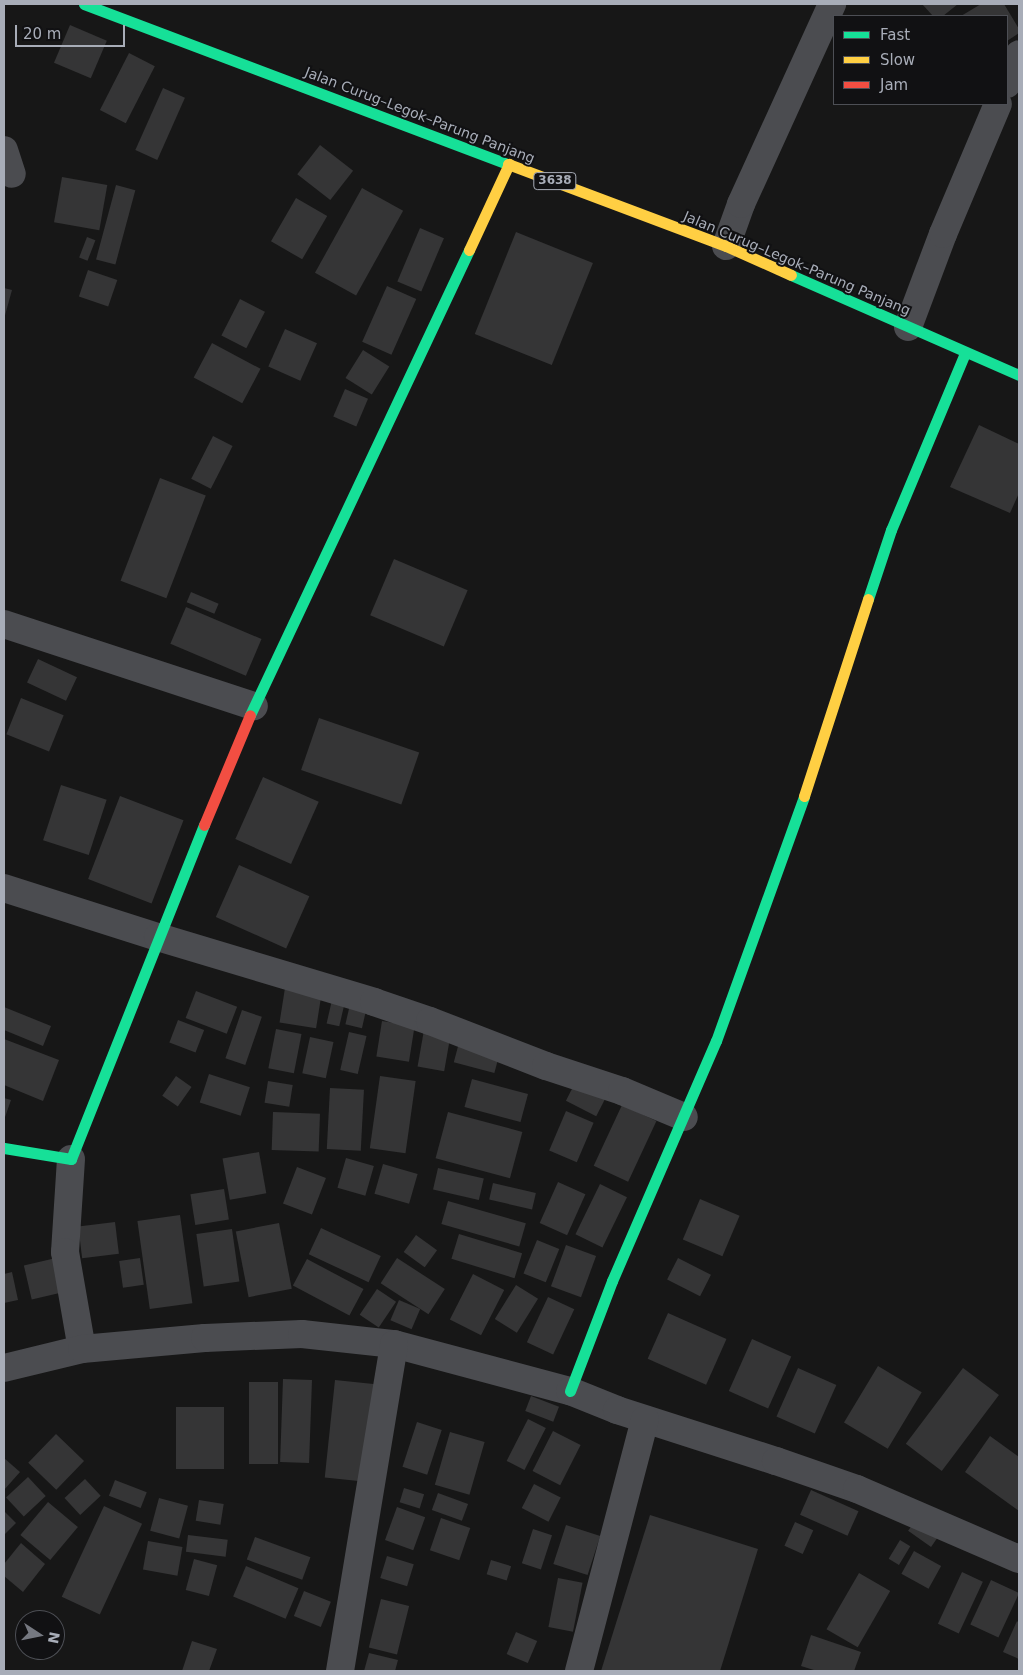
<!DOCTYPE html>
<html>
<head>
<meta charset="utf-8">
<style>
  body { margin:0 }
  #map { position:relative; width:1023px; height:1675px; overflow:hidden; background:#171717; font-family:"DejaVu Sans",sans-serif }
  div>[style] { position:absolute }
  [style*='--x'] { left:calc(var(--x)*1px); top:calc(var(--y)*1px); width:calc(var(--w)*1px); rotate:calc(var(--a)*1deg) }
  .building>* { inset:0; background:#353536; transform-origin:0 0 }
  .street>* { height:28px; margin:-14px; padding:0 14px; transform-origin:14px; border-radius:14px; background:#4b4c50 }
  .fast>* { height:11px; margin:-5.5px; padding:0 5.5px; transform-origin:5.5px; border-radius:5.5px; background:#16e098 }
  .slow>* { height:11px; margin:-5.5px; padding:0 5.5px; transform-origin:5.5px; border-radius:5.5px; background:#ffcf43 }
  .jam>* { height:11px; margin:-5.5px; padding:0 5.5px; transform-origin:5.5px; border-radius:5.5px; background:#f24e42 }
  span { translate:-50% -50%; white-space:nowrap; text-align:center; line-height:1.15; -webkit-text-stroke:4px #111113; paint-order:stroke }
  .shield-label span { padding:1px 4px; background:#111113; border:1px solid; border-radius:4px; -webkit-text-stroke-width:0 }
  .shield-label { font-size:12px; color:#a8adb8; font-weight:700 }
  .street-label { font-size:14px; color:#a8adb8 }
  .frame { position:absolute; inset:0; border:5px solid #a8adb8; pointer-events:none }
  .legend { position:absolute; left:833px; top:15px; width:175px; height:90px; box-sizing:border-box; background:#111113; border:1px solid #4d4f55; margin:0; padding:6px 9px; list-style:none; font-size:15px; color:#a8adb8 }
  .legend li { display:flex; align-items:center; gap:10px; height:25px }
  .legend b { width:25px; border:1px solid #4d4f55 }
  .north { position:absolute; left:15px; top:1610px; width:50px; height:50px; box-sizing:border-box; background:#111113; border:1px solid #4d4f55; border-radius:50%; rotate:101deg; font-size:14px; font-weight:700; line-height:20px; text-align:center; color:#a8adb8 }
  .north::after { content:''; display:block; margin:auto; width:18px; height:22px; background:#757880; clip-path:polygon(50% 0,100% 100%,50% 72%,0 100%) }
  .scale { position:absolute; left:15px; top:25px; width:110px; height:22px; box-sizing:border-box; border:2px solid #a8adb8; border-top:0; padding-left:6px; font-size:15px; line-height:18px; white-space:nowrap; color:#a8adb8; -webkit-text-stroke:4px #111113; paint-order:stroke }
</style>
</head>
<body>
<div id="map">
  <div class="building">
    <div style="clip-path:polygon(922px 4px,958px 4px,943px 16px,933px 16px)"></div>
    <div style="clip-path:polygon(981px 4px,1004px 4px,1019px 29px,1019px 33px,1007px 41px,1007px 16px,961px 16px)"></div>
    <div style="left:70px;top:25px;width:40px;height:41px;rotate:23deg"></div>
    <div style="left:129px;top:53px;width:29px;height:64px;rotate:27deg"></div>
    <div style="left:163px;top:88px;width:24px;height:68px;rotate:24deg"></div>
    <div style="left:320px;top:145px;width:42px;height:37px;rotate:38deg"></div>
    <div style="left:62px;top:177px;width:46px;height:46px;rotate:10deg"></div>
    <div style="left:116px;top:185px;width:20px;height:77px;rotate:15deg"></div>
    <div style="left:362px;top:188px;width:47px;height:97px;rotate:29deg"></div>
    <div style="left:296px;top:198px;width:36px;height:50px;rotate:30deg"></div>
    <div style="left:420px;top:228px;width:26px;height:58px;rotate:23deg"></div>
    <div style="left:516px;top:232px;width:83px;height:110px;rotate:22deg"></div>
    <div style="left:87px;top:237px;width:9px;height:22px;rotate:21deg"></div>
    <div style="left:88px;top:270px;width:31px;height:28px;rotate:19deg"></div>
    <div style="left:387px;top:286px;width:32px;height:61px;rotate:24deg"></div>
    <div style="clip-path:polygon(4px 288px,12px 290px,4px 319px)"></div>
    <div style="left:240px;top:299px;width:28px;height:41px;rotate:27deg"></div>
    <div style="left:285px;top:329px;width:35px;height:41px;rotate:24deg"></div>
    <div style="left:212px;top:343px;width:55px;height:39px;rotate:28deg"></div>
    <div style="left:363px;top:350px;width:31px;height:33px;rotate:32deg"></div>
    <div style="left:345px;top:389px;width:25px;height:30px;rotate:23deg"></div>
    <div style="clip-path:polygon(979px 425px,1019px 444px,1019px 493px,1010px 513px,950px 487px)"></div>
    <div style="left:213px;top:436px;width:22px;height:48px;rotate:27deg"></div>
    <div style="left:160px;top:478px;width:49px;height:110px;rotate:21deg"></div>
    <div style="left:394px;top:559px;width:80px;height:61px;rotate:23deg"></div>
    <div style="left:191px;top:592px;width:30px;height:11px;rotate:23deg"></div>
    <div style="left:186px;top:607px;width:82px;height:40px;rotate:23deg"></div>
    <div style="left:38px;top:659px;width:43px;height:26px;rotate:25deg"></div>
    <div style="left:21px;top:698px;width:46px;height:39px;rotate:22deg"></div>
    <div style="left:319px;top:718px;width:106px;height:55px;rotate:19deg"></div>
    <div style="left:263px;top:777px;width:61px;height:68px;rotate:24deg"></div>
    <div style="left:61px;top:785px;width:48px;height:58px;rotate:18deg"></div>
    <div style="left:120px;top:796px;width:68px;height:89px;rotate:21deg"></div>
    <div style="left:239px;top:865px;width:77px;height:57px;rotate:24deg"></div>
    <div style="left:285px;top:988px;width:37px;height:35px;rotate:9deg"></div>
    <div style="left:196px;top:991px;width:44px;height:29px;rotate:21deg"></div>
    <div style="left:332px;top:1000px;width:13px;height:24px;rotate:13deg"></div>
    <div style="left:351px;top:1000px;width:17px;height:25px;rotate:13deg"></div>
    <div style="clip-path:polygon(4px 1007px,51px 1026px,43px 1046px,4px 1030px)"></div>
    <div style="left:242px;top:1010px;width:21px;height:51px;rotate:19deg"></div>
    <div style="left:178px;top:1020px;width:28px;height:24px;rotate:21deg"></div>
    <div style="left:382px;top:1021px;width:33px;height:36px;rotate:9deg"></div>
    <div style="left:276px;top:1029px;width:26px;height:40px;rotate:11deg"></div>
    <div style="left:424px;top:1030px;width:27px;height:37px;rotate:10deg"></div>
    <div style="left:349px;top:1032px;width:18px;height:39px;rotate:13deg"></div>
    <div style="left:310px;top:1037px;width:24px;height:37px;rotate:12deg"></div>
    <div style="clip-path:polygon(4px 1039px,59px 1060px,43px 1101px,4px 1085px)"></div>
    <div style="left:460px;top:1039px;width:42px;height:24px;rotate:15deg"></div>
    <div style="left:209px;top:1074px;width:43px;height:30px;rotate:18deg"></div>
    <div style="left:176px;top:1076px;width:19px;height:24px;rotate:35deg"></div>
    <div style="left:380px;top:1076px;width:36px;height:73px;rotate:8deg"></div>
    <div style="left:472px;top:1079px;width:58px;height:29px;rotate:15deg"></div>
    <div style="left:268px;top:1081px;width:25px;height:22px;rotate:9deg"></div>
    <div style="left:575px;top:1083px;width:34px;height:20px;rotate:27deg"></div>
    <div style="left:330px;top:1088px;width:34px;height:61px;rotate:3deg"></div>
    <div style="clip-path:polygon(4px 1098px,11px 1100px,4px 1120px)"></div>
    <div style="left:622px;top:1105px;width:38px;height:67px;rotate:25deg"></div>
    <div style="left:566px;top:1111px;width:30px;height:43px;rotate:23deg"></div>
    <div style="left:273px;top:1112px;width:47px;height:38px;rotate:2deg"></div>
    <div style="left:448px;top:1112px;width:77px;height:48px;rotate:15deg"></div>
    <div style="left:259px;top:1152px;width:42px;height:37px;rotate:80deg"></div>
    <div style="left:346px;top:1158px;width:29px;height:31px;rotate:16deg"></div>
    <div style="left:383px;top:1164px;width:36px;height:31px;rotate:16deg"></div>
    <div style="left:297px;top:1167px;width:31px;height:39px;rotate:21deg"></div>
    <div style="left:438px;top:1168px;width:47px;height:22px;rotate:13deg"></div>
    <div style="left:558px;top:1182px;width:30px;height:45px;rotate:24deg"></div>
    <div style="left:493px;top:1183px;width:44px;height:17px;rotate:13deg"></div>
    <div style="left:600px;top:1184px;width:30px;height:56px;rotate:26deg"></div>
    <div style="left:224px;top:1189px;width:31px;height:34px;rotate:81deg"></div>
    <div style="left:700px;top:1199px;width:43px;height:44px;rotate:23deg"></div>
    <div style="left:448px;top:1201px;width:81px;height:24px;rotate:16deg"></div>
    <div style="left:180px;top:1215px;width:89px;height:43px;rotate:82deg"></div>
    <div style="left:115px;top:1222px;width:32px;height:37px;rotate:83deg"></div>
    <div style="left:279px;top:1223px;width:67px;height:44px;rotate:79deg"></div>
    <div style="left:321px;top:1228px;width:66px;height:29px;rotate:25deg"></div>
    <div style="left:232px;top:1229px;width:53px;height:36px;rotate:82deg"></div>
    <div style="left:459px;top:1234px;width:66px;height:26px;rotate:17deg"></div>
    <div style="left:416px;top:1235px;width:26px;height:21px;rotate:36deg"></div>
    <div style="left:537px;top:1240px;width:24px;height:36px;rotate:22deg"></div>
    <div style="left:566px;top:1245px;width:32px;height:44px;rotate:20deg"></div>
    <div style="left:56px;top:1258px;width:35px;height:33px;rotate:77deg"></div>
    <div style="left:140px;top:1258px;width:27px;height:21px;rotate:82deg"></div>
    <div style="left:397px;top:1258px;width:57px;height:30px;rotate:33deg"></div>
    <div style="left:678px;top:1258px;width:37px;height:24px;rotate:27deg"></div>
    <div style="left:307px;top:1259px;width:64px;height:30px;rotate:28deg"></div>
    <div style="clip-path:polygon(12px 1272px,18px 1300px,4px 1303px,4px 1274px)"></div>
    <div style="left:473px;top:1274px;width:35px;height:51px;rotate:27deg"></div>
    <div style="left:516px;top:1285px;width:26px;height:40px;rotate:32deg"></div>
    <div style="left:377px;top:1289px;width:23px;height:31px;rotate:34deg"></div>
    <div style="left:548px;top:1297px;width:29px;height:50px;rotate:25deg"></div>
    <div style="left:399px;top:1300px;width:23px;height:22px;rotate:23deg"></div>
    <div style="left:668px;top:1313px;width:64px;height:50px;rotate:24deg"></div>
    <div style="left:752px;top:1339px;width:43px;height:57px;rotate:24deg"></div>
    <div style="left:878px;top:1366px;width:51px;height:66px;rotate:31deg"></div>
    <div style="left:798px;top:1368px;width:42px;height:53px;rotate:24deg"></div>
    <div style="left:963px;top:1368px;width:45px;height:95px;rotate:37deg"></div>
    <div style="left:283px;top:1379px;width:29px;height:83px;rotate:2deg"></div>
    <div style="left:335px;top:1380px;width:46px;height:98px;rotate:6deg"></div>
    <div style="left:249px;top:1382px;width:29px;height:82px"></div>
    <div style="left:531px;top:1396px;width:30px;height:16px;rotate:21deg"></div>
    <div style="left:176px;top:1407px;width:48px;height:62px"></div>
    <div style="left:528px;top:1419px;width:20px;height:47px;rotate:27deg"></div>
    <div style="left:417px;top:1422px;width:26px;height:47px;rotate:18deg"></div>
    <div style="left:553px;top:1431px;width:31px;height:45px;rotate:27deg"></div>
    <div style="left:450px;top:1432px;width:36px;height:55px;rotate:16deg"></div>
    <div style="left:56px;top:1434px;width:39px;height:40px;rotate:44deg"></div>
    <div style="clip-path:polygon(990px 1436px,1019px 1457px,1019px 1511px,965px 1472px)"></div>
    <div style="clip-path:polygon(4px 1458px,20px 1472px,4px 1490px)"></div>
    <div style="left:28px;top:1477px;width:26px;height:30px;rotate:47deg"></div>
    <div style="left:85px;top:1479px;width:23px;height:28px;rotate:47deg"></div>
    <div style="left:115px;top:1480px;width:34px;height:17px;rotate:21deg"></div>
    <div style="left:534px;top:1484px;width:30px;height:27px;rotate:27deg"></div>
    <div style="left:404px;top:1488px;width:21px;height:15px;rotate:17deg"></div>
    <div style="left:811px;top:1490px;width:52px;height:27px;rotate:24deg"></div>
    <div style="left:438px;top:1493px;width:32px;height:18px;rotate:20deg"></div>
    <div style="left:159px;top:1498px;width:30px;height:34px;rotate:15deg"></div>
    <div style="left:199px;top:1500px;width:25px;height:21px;rotate:9deg"></div>
    <div style="left:48px;top:1502px;width:39px;height:43px;rotate:40deg"></div>
    <div style="left:104px;top:1506px;width:42px;height:100px;rotate:25deg"></div>
    <div style="left:397px;top:1507px;width:30px;height:35px;rotate:20deg"></div>
    <div style="clip-path:polygon(4px 1511px,16px 1523px,4px 1535px)"></div>
    <div style="clip-path:polygon(650px 1515px,758px 1549px,720px 1671px,601px 1671px)"></div>
    <div style="left:441px;top:1518px;width:31px;height:34px;rotate:19deg"></div>
    <div style="left:915px;top:1521px;width:28px;height:12px;rotate:35deg"></div>
    <div style="left:795px;top:1522px;width:20px;height:26px;rotate:24deg"></div>
    <div style="left:566px;top:1525px;width:36px;height:41px;rotate:18deg"></div>
    <div style="left:533px;top:1529px;width:20px;height:36px;rotate:18deg"></div>
    <div style="left:188px;top:1535px;width:40px;height:17px;rotate:7deg"></div>
    <div style="left:255px;top:1537px;width:59px;height:24px;rotate:20deg"></div>
    <div style="left:900px;top:1540px;width:12px;height:22px;rotate:31deg"></div>
    <div style="left:148px;top:1541px;width:35px;height:29px;rotate:10deg"></div>
    <div style="clip-path:polygon(21px 1543px,45px 1564px,23px 1592px,4px 1576px,4px 1564px)"></div>
    <div style="left:914px;top:1551px;width:31px;height:26px;rotate:29deg"></div>
    <div style="left:387px;top:1556px;width:28px;height:23px;rotate:17deg"></div>
    <div style="left:194px;top:1559px;width:24px;height:32px;rotate:15deg"></div>
    <div style="left:491px;top:1560px;width:21px;height:15px;rotate:17deg"></div>
    <div style="left:246px;top:1566px;width:57px;height:33px;rotate:23deg"></div>
    <div style="left:962px;top:1572px;width:23px;height:57px;rotate:25deg"></div>
    <div style="left:859px;top:1573px;width:36px;height:65px;rotate:30deg"></div>
    <div style="left:558px;top:1578px;width:25px;height:50px;rotate:11deg"></div>
    <div style="left:991px;top:1580px;width:31px;height:49px;rotate:25deg"></div>
    <div style="left:304px;top:1591px;width:29px;height:27px;rotate:22deg"></div>
    <div style="left:381px;top:1599px;width:29px;height:50px;rotate:14deg"></div>
    <div style="clip-path:polygon(1017px 1621px,1019px 1623px,1019px 1659px,1003px 1652px)"></div>
    <div style="left:516px;top:1632px;width:23px;height:24px;rotate:23deg"></div>
    <div style="clip-path:polygon(811px 1635px,861px 1652px,854px 1671px,817px 1671px,801px 1666px)"></div>
    <div style="clip-path:polygon(192px 1641px,217px 1649px,209px 1671px,182px 1671px)"></div>
    <div style="clip-path:polygon(369px 1653px,398px 1660px,395px 1671px,364px 1671px)"></div>
  </div>
  <div class="street">
    <div style="--x:1007;--y:84;--w:32;--a:-68"></div>
    <div style="--x:4;--y:150;--w:25;--a:72"></div>
    <div style="--x:726;--y:246;--w:45;--a:-70.3"></div>
    <div style="--x:741;--y:204;--w:220;--a:-65.5"></div>
    <div style="--x:908;--y:327;--w:99;--a:-69.4"></div>
    <div style="--x:943;--y:234;--w:141;--a:-67.1"></div>
    <div style="--x:4;--y:624;--w:263;--a:18.2"></div>
    <div style="--x:4;--y:888;--w:162;--a:17.7"></div>
    <div style="--x:158;--y:937;--w:226;--a:16.7"></div>
    <div style="--x:374;--y:1002;--w:59;--a:18.7"></div>
    <div style="--x:430;--y:1021;--w:124;--a:21.2"></div>
    <div style="--x:546;--y:1066;--w:80;--a:18.2"></div>
    <div style="--x:622;--y:1091;--w:67;--a:22.8"></div>
    <div style="--x:71;--y:1159;--w:93;--a:93.7"></div>
    <div style="--x:65;--y:1252;--w:98;--a:80.1"></div>
    <div style="--x:4;--y:1368;--w:80;--a:-13.7"></div>
    <div style="--x:82;--y:1349;--w:123;--a:-5.1"></div>
    <div style="--x:205;--y:1338;--w:97;--a:-2.4"></div>
    <div style="--x:302;--y:1334;--w:93;--a:6.2"></div>
    <div style="--x:394;--y:1344;--w:182;--a:15"></div>
    <div style="--x:570;--y:1391;--w:51;--a:22"></div>
    <div style="--x:617;--y:1410;--w:167;--a:17.8"></div>
    <div style="--x:776;--y:1461;--w:86;--a:19.1"></div>
    <div style="--x:857;--y:1489;--w:176;--a:23.4"></div>
    <div style="--x:340;--y:1671;--w:331;--a:-80.6"></div>
    <div style="--x:579;--y:1671;--w:260;--a:-75.3"></div>
  </div>
  <div class="fast">
    <div style="--x:84;--y:4;--w:453;--a:20.7"></div>
    <div style="--x:791;--y:275;--w:249;--a:23.7"></div>
    <div style="--x:868;--y:599;--w:73;--a:-71.6"></div>
    <div style="--x:891;--y:530;--w:192;--a:-67.3"></div>
    <div style="--x:250;--y:715;--w:514;--a:-64.78"></div>
    <div style="--x:4;--y:1148;--w:68;--a:9.3"></div>
    <div style="--x:71;--y:1159;--w:360;--a:-68.3"></div>
    <div style="--x:570;--y:1391;--w:118;--a:-69.1"></div>
    <div style="--x:612;--y:1281;--w:262;--a:-66.6"></div>
    <div style="--x:716;--y:1041;--w:260;--a:-70.2"></div>
  </div>
  <div class="slow">
    <div style="--x:508;--y:164;--w:233;--a:20.6"></div>
    <div style="--x:726;--y:246;--w:71;--a:24"></div>
    <div style="--x:469;--y:250;--w:95;--a:-65.1"></div>
    <div style="--x:804;--y:796;--w:207;--a:-72"></div>
  </div>
  <div class="jam">
    <div style="--x:204;--y:825;--w:119;--a:-67.3"></div>
  </div>
  <div class="shield-label">
    <span style="left:555px;top:181px">3638</span>
  </div>
  <div class="street-label">
    <span style="left:420px;top:115px;rotate:21deg">Jalan Curug–Legok–Parung Panjang</span>
    <span style="left:797px;top:263px;rotate:23deg">Jalan Curug–Legok–Parung Panjang</span>
  </div>
  <div class="frame"></div>
  <ul class="legend">
  <li><b style="height:6px;background:#16e098"></b>Fast</li>
  <li><b style="height:6px;background:#ffcf43"></b>Slow</li>
  <li><b style="height:6px;background:#f24e42"></b>Jam</li>
  </ul>
  <div class="north">N</div>
  <div class="scale">20 m</div>
</div>
</body>
</html>
